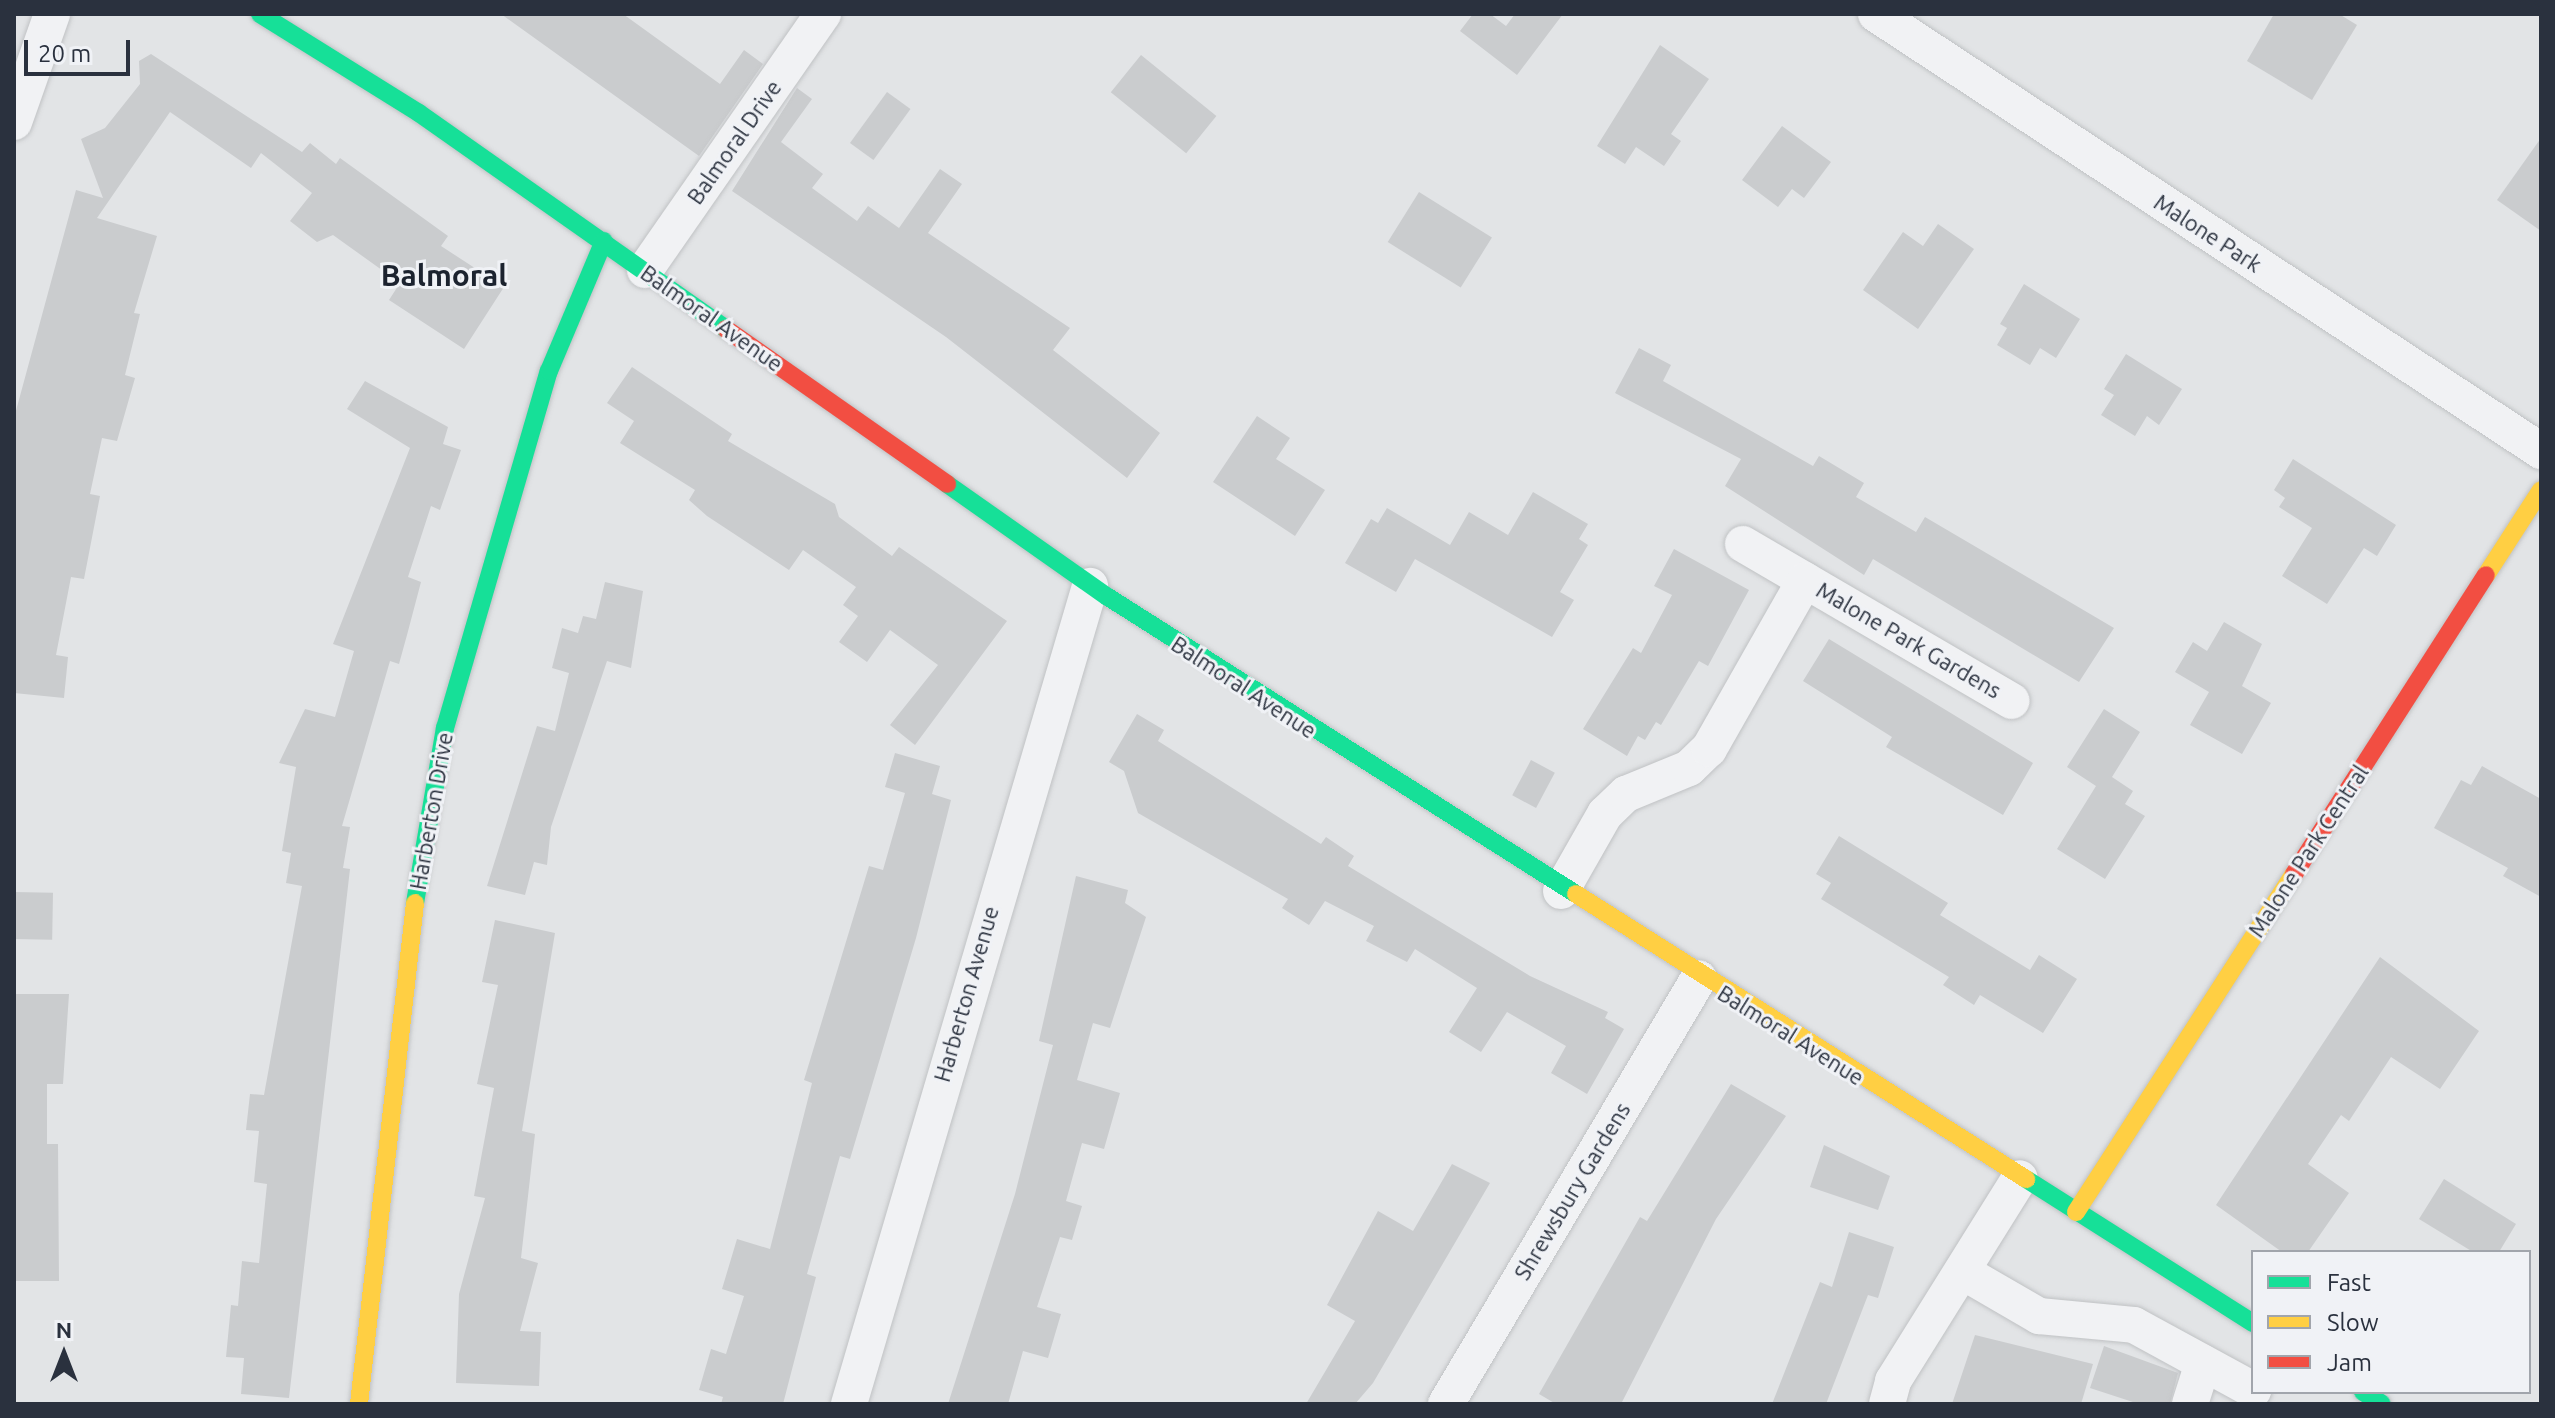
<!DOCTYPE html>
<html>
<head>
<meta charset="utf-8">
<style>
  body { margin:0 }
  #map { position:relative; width:2555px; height:1418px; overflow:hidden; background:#e2e4e6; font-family:Ubuntu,sans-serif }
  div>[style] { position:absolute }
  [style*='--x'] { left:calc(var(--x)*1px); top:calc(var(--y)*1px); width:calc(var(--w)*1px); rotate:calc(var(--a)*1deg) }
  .building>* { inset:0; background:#caccce; transform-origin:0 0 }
  .roads { filter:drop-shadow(0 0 2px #c0c2c4) drop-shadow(0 0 2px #c0c2c4) }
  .street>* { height:36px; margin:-18px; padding:0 18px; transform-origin:18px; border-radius:18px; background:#f1f2f4 }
  .fast>* { height:18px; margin:-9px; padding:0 9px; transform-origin:9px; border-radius:9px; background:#16e098 }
  .slow>* { height:18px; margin:-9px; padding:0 9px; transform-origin:9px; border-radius:9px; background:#ffcf43 }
  .jam>* { height:18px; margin:-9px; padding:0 9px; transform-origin:9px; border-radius:9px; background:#f24e42 }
  span { translate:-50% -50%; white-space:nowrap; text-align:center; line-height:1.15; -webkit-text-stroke:6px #f0f2f6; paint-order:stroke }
  .street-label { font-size:22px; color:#2a313e }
  .district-label { font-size:30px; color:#1c232f; font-weight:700 }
  .frame { position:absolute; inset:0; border:16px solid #2a313e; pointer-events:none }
  .legend { position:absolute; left:2251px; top:1250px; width:280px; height:144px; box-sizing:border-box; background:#f0f2f6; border:2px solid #a1a5ac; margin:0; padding:10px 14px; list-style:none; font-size:24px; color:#2a313e }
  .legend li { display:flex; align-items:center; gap:16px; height:40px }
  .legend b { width:40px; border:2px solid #a1a5ac }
  .north { position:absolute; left:24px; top:1314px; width:80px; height:80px; -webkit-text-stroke:6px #f0f2f6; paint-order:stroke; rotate:0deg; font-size:22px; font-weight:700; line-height:32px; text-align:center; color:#2a313e }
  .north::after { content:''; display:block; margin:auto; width:28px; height:36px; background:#2a313e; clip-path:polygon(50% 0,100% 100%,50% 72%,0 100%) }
  .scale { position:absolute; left:24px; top:40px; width:106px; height:36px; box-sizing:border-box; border:4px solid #2a313e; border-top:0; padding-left:10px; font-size:24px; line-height:28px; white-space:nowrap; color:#2a313e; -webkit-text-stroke:6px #f0f2f6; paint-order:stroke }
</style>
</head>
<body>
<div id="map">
  <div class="building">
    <div style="clip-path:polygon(501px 14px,623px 14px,720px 84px,744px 50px,763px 64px,699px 156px)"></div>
    <div style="clip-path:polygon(1473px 14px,1490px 14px,1506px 26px,1515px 14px,1563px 14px,1517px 75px,1460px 31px)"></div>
    <div style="clip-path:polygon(2274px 14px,2339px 14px,2357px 25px,2312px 100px,2247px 61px)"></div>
    <div style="clip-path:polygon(1660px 45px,1709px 79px,1671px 134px,1681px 141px,1664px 166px,1636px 147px,1625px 164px,1597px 146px)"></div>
    <div style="clip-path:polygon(151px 54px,302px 152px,310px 143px,336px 164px,340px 158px,448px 236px,441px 246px,504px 287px,464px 349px,389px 300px,400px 283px,333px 235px,317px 242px,290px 221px,312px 193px,261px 153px,251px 168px,170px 112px,97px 218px,157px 236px,134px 313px,140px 314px,125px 375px,135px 378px,117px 441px,102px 438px,90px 494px,100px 496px,84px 579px,71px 577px,56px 655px,68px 657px,64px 698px,14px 693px,14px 418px,76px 190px,103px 198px,81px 139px,105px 128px,140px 84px,139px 61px)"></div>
    <div style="left:1141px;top:55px;width:97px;height:48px;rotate:39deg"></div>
    <div style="clip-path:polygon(797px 88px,812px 99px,781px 142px,823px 174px,812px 188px,857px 221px,868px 206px,899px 228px,940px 169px,962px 184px,928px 233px,1070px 328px,1053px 350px,1160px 433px,1127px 478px,946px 337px,732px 191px)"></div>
    <div style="left:887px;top:92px;width:29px;height:63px;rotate:36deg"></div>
    <div style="clip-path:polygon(1782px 126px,1831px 162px,1804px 198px,1792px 189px,1778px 207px,1742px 180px)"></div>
    <div style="clip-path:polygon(2541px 138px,2541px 231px,2497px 200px)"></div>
    <div style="left:1419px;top:192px;width:86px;height:59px;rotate:32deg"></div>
    <div style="clip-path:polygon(1938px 224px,1974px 249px,1918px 329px,1863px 290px,1903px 232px,1923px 246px)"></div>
    <div style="clip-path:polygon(2024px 284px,2080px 319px,2056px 358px,2040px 348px,2030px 365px,1997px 345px,2007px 328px,2000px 324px)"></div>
    <div style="clip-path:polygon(1639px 348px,1671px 365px,1663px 381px,1813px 466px,1819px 456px,1864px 483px,1856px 497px,1916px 532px,1925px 517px,2114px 628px,2079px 682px,1873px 559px,1864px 575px,1725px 486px,1741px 459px,1615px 393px)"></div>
    <div style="clip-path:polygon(2126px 354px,2182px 389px,2159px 425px,2147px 416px,2135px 436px,2101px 415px,2114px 395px,2104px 389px)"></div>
    <div style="clip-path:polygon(632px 367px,732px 434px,728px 441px,835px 504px,839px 517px,892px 556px,899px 547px,1007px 621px,915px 745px,890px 725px,938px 665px,890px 630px,867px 662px,839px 642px,858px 616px,843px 605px,856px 587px,803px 550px,789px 570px,707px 516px,689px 500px,695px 490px,620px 443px,634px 421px,607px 403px)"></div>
    <div style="clip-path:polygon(365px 381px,448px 427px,443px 444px,461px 450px,440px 510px,431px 506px,408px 577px,421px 582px,407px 635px,399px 664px,390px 661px,342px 826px,350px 827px,343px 868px,350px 869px,289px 1398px,241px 1394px,244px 1358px,226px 1357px,231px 1305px,238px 1306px,242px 1261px,259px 1263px,267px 1184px,254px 1182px,259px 1131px,246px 1130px,250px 1094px,264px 1095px,302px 886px,286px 883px,291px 853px,282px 851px,296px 767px,279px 763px,305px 709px,335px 717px,354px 651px,333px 644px,410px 448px,347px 409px)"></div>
    <div style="clip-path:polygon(1257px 416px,1290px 438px,1276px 459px,1325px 490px,1295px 536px,1213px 482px)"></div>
    <div style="clip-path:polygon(2293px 459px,2396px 525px,2377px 556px,2364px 548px,2327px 604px,2282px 576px,2312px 528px,2279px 507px,2285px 498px,2274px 490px)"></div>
    <div style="clip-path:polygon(1533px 492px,1588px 524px,1579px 539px,1588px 545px,1560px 592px,1574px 600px,1552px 637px,1415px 559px,1396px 592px,1345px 563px,1371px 519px,1378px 523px,1387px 508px,1450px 545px,1469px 512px,1508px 535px)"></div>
    <div style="clip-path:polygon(1674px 549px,1749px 590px,1708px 666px,1699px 661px,1661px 725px,1656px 722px,1645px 740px,1638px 736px,1627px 756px,1583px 729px,1633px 648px,1641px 653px,1672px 595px,1654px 586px)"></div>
    <div style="clip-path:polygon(605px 582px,643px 591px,631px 668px,607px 661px,551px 827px,547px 865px,534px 862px,525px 895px,487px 886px,537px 726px,555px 731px,569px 673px,552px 668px,562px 628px,578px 633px,583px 616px,596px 619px)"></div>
    <div style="clip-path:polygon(2224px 622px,2262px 644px,2242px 686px,2271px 703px,2242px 754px,2190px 725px,2209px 692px,2175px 672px,2193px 642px,2207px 651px)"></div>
    <div style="clip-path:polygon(1829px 639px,2033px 763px,2003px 815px,1886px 747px,1892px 737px,1803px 681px)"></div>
    <div style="clip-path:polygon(2104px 709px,2140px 732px,2112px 777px,2133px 791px,2125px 804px,2145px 816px,2105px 879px,2057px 849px,2096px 786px,2067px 767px)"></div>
    <div style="clip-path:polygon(1137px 714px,1164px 730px,1158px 741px,1321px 844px,1326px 837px,1354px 856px,1348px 866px,1530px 976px,1608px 1012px,1605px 1018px,1624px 1029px,1587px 1094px,1551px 1073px,1566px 1046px,1507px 1012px,1481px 1052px,1449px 1032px,1477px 988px,1415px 949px,1407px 962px,1366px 941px,1374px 926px,1325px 901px,1309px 925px,1282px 908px,1288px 899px,1138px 813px,1124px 771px,1109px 762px)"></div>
    <div style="clip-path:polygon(895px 753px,940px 766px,932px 794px,951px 800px,916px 938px,850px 1159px,840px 1156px,807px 1274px,816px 1277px,783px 1404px,721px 1404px,723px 1397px,699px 1390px,711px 1349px,726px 1354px,744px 1296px,722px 1289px,737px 1239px,770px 1249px,812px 1083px,804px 1080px,869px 866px,883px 870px,905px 793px,885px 787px)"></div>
    <div style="left:1531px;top:760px;width:27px;height:40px;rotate:28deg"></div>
    <div style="clip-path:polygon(2482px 766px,2541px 799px,2541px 897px,2503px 876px,2508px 868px,2434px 828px,2461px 780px,2471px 785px)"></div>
    <div style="clip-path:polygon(1839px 836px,1948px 903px,1940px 915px,2030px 970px,2039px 955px,2077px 979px,2043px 1033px,1980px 995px,1974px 1005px,1943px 985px,1949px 977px,1821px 899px,1831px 883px,1816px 874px)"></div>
    <div style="clip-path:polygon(1076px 876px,1128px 890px,1125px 903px,1146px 917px,1110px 1028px,1093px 1023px,1077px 1080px,1120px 1093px,1104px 1149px,1082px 1143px,1066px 1201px,1082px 1206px,1072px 1240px,1060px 1237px,1037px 1307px,1061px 1314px,1048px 1358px,1023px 1351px,1008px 1404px,948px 1404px,1015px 1194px,1053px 1045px,1039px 1041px)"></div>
    <div style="left:14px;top:892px;width:39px;height:47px;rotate:1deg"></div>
    <div style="clip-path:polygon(495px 920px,555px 933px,522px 1131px,535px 1134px,521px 1258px,538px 1263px,520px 1331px,541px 1332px,539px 1386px,456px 1383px,459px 1294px,485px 1198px,474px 1196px,494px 1088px,477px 1084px,498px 985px,482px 982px)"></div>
    <div style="clip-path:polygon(2380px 957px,2479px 1031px,2440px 1089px,2391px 1057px,2349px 1121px,2341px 1115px,2308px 1164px,2349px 1193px,2308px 1252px,2282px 1252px,2216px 1205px)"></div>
    <div style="clip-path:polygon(14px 994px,69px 994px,63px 1084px,47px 1084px,47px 1144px,58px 1144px,59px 1281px,14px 1281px)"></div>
    <div style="clip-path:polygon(1731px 1084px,1786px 1116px,1716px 1219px,1621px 1404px,1556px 1404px,1539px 1394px,1640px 1217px,1647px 1221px)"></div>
    <div style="clip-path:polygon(1824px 1145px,1890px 1176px,1878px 1210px,1810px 1187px)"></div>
    <div style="clip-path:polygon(1452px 1164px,1490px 1183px,1373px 1383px,1355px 1404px,1306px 1404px,1355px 1321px,1327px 1305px,1378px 1211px,1413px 1231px)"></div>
    <div style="clip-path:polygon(2444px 1179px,2516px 1224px,2499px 1252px,2473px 1252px,2419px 1219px)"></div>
    <div style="clip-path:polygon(1849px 1232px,1894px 1247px,1878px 1298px,1868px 1295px,1826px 1404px,1772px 1404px,1820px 1282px,1832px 1287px)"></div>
    <div style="clip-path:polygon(1975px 1335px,2093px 1364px,2081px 1404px,1952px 1404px)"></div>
    <div style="clip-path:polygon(2104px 1346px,2178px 1373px,2170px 1404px,2139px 1404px,2090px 1388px)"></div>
  </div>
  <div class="roads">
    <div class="street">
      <div style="--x:1876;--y:14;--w:796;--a:33.31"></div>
      <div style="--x:14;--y:122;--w:114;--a:-70.6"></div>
      <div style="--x:645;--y:270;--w:312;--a:-55.2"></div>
      <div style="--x:1743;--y:544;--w:311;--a:30.3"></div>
      <div style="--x:1561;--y:891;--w:89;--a:-60.3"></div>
      <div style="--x:1605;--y:814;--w:29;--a:-44"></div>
      <div style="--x:1626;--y:794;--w:68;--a:-22.4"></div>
      <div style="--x:1689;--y:768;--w:28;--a:-44"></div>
      <div style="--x:1709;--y:749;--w:194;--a:-60.4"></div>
      <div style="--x:1963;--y:1272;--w:88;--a:30.1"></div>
      <div style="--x:2039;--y:1316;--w:95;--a:5.4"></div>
      <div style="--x:2134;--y:1325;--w:136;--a:28.6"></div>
      <div style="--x:849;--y:1404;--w:853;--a:-73.58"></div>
      <div style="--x:1446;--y:1404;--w:495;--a:-59.3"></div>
      <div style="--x:1887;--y:1404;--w:24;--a:-75"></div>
      <div style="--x:1893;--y:1381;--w:239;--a:-58"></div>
      <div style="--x:2190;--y:1404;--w:43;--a:-72.4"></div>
    </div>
    <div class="fast">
      <div style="--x:260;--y:14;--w:187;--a:31.9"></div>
      <div style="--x:419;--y:113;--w:375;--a:35.1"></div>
      <div style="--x:947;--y:484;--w:197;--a:35.1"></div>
      <div style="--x:1108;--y:597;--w:554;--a:32.4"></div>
      <div style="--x:415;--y:903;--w:178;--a:-80.3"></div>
      <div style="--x:445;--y:728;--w:372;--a:-73.8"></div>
      <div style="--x:549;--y:371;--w:141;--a:-67.1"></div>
      <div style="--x:2026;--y:1179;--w:269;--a:32.4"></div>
      <div style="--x:2363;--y:1392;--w:22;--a:32"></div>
    </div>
    <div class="slow">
      <div style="--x:2486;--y:575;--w:101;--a:-57.1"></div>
      <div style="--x:1576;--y:894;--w:533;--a:32.35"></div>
      <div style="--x:2076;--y:1212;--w:402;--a:-57.2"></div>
      <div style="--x:359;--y:1404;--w:504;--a:-83.62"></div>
    </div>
    <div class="jam">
      <div style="--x:726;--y:329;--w:270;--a:35"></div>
      <div style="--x:2294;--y:874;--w:355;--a:-57.3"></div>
    </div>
  </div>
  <div class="street-label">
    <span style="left:734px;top:142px;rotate:-55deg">Balmoral Drive</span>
    <span style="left:2208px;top:233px;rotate:33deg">Malone Park</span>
    <span style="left:712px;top:318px;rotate:35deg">Balmoral Avenue</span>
    <span style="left:1909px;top:640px;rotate:30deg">Malone Park Gardens</span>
    <span style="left:1244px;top:687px;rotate:33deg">Balmoral Avenue</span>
    <span style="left:431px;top:811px;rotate:-80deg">Harberton Drive</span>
    <span style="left:2308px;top:851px;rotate:-57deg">Malone Park Central</span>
    <span style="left:966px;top:994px;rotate:-74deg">Harberton Avenue</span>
    <span style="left:1791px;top:1035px;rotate:32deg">Balmoral Avenue</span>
    <span style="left:1572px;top:1191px;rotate:-59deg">Shrewsbury Gardens</span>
  </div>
  <div class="district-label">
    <span style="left:444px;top:275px">Balmoral</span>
  </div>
  <div class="frame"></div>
  <ul class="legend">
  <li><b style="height:10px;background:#16e098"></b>Fast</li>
  <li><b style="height:10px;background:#ffcf43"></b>Slow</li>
  <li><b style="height:10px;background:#f24e42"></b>Jam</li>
  </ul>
  <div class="north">N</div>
  <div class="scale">20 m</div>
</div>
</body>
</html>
